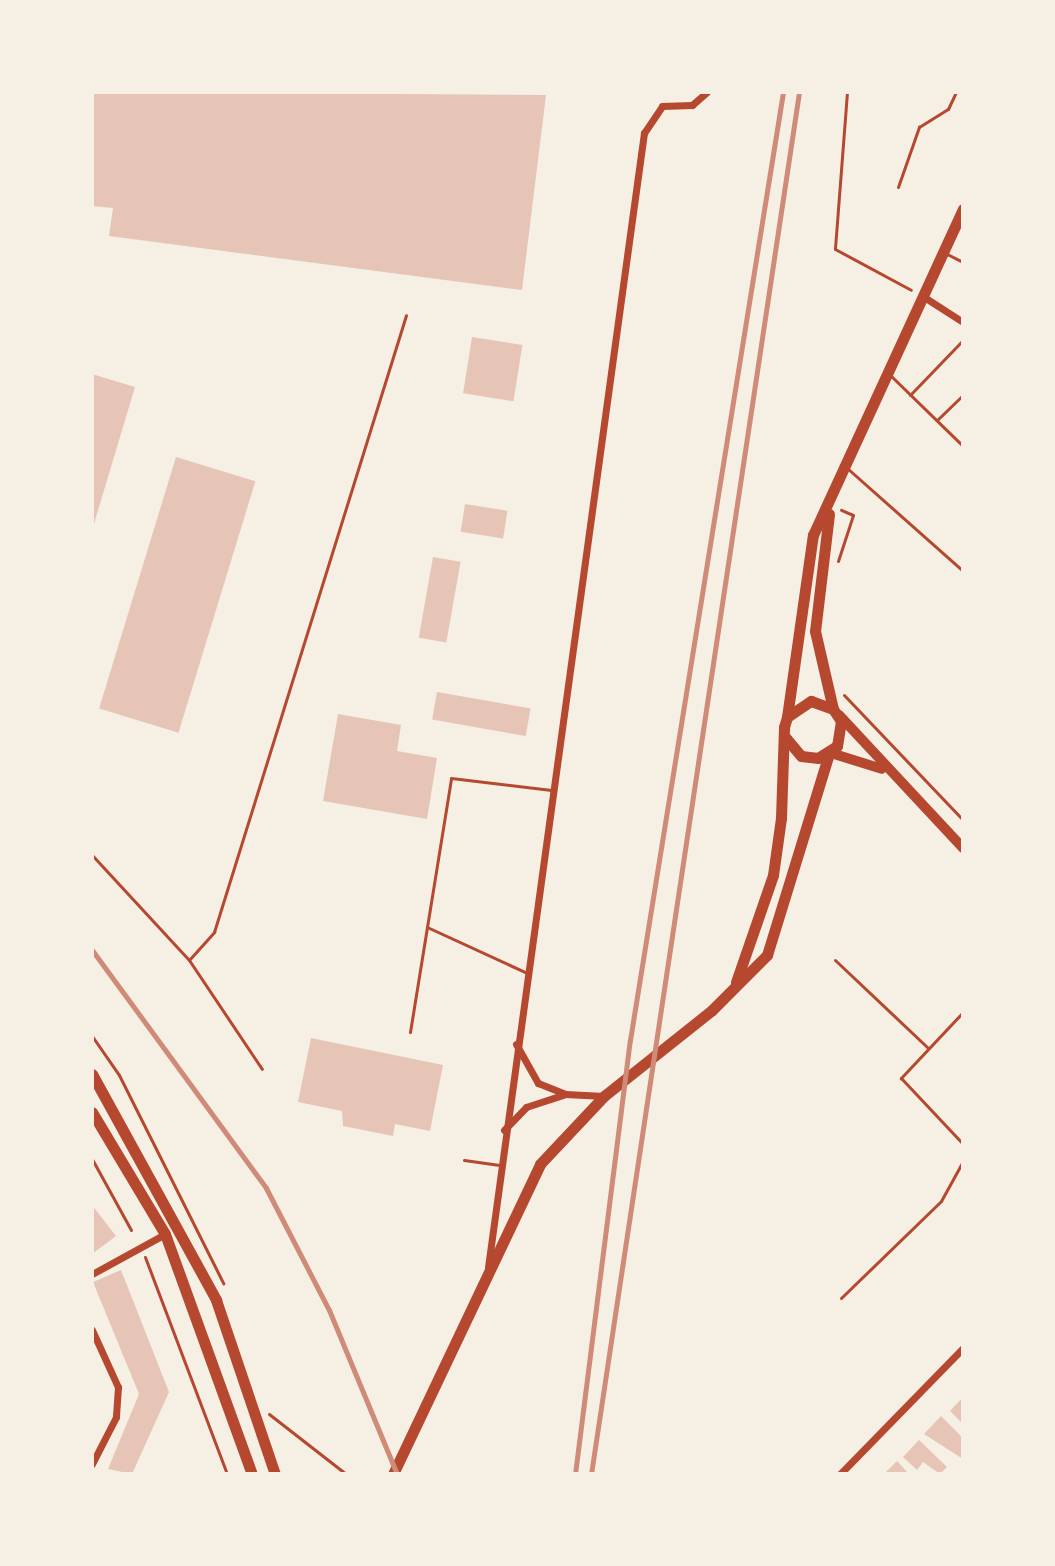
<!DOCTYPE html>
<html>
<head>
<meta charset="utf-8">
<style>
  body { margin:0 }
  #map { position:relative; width:1055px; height:1566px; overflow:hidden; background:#f6efe4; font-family:Jost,sans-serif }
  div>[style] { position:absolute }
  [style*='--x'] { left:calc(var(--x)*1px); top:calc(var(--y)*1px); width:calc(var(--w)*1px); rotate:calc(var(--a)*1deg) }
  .building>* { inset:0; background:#e6c5b7; transform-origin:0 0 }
  .path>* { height:3px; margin:-1.5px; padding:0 1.5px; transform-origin:1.5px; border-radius:1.5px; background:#b5482f }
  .service>* { height:3px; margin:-1.5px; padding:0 1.5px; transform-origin:1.5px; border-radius:1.5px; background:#b5482f }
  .minor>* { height:7px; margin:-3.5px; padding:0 3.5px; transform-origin:3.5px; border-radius:3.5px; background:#b5482f }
  .secondary>* { height:10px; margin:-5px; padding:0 5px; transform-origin:5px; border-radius:5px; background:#b5482f }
  .primary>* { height:11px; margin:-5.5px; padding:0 5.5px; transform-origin:5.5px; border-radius:5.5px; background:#b5482f }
  .rail>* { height:5px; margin:-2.5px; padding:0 2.5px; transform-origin:2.5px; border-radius:2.5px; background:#cf8b77 }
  span { translate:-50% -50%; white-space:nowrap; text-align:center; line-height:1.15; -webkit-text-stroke:8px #f6efe4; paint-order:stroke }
  .frame { position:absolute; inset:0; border:94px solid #f6efe4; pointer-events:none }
</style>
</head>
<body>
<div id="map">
  <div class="building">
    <div style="clip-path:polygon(92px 92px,546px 95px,522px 290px,109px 236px,113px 208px,92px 206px)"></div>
    <div style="left:472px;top:337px;width:51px;height:57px;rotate:9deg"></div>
    <div style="clip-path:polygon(92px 374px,135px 387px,93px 527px,92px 527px)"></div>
    <div style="left:176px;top:457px;width:83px;height:263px;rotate:17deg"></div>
    <div style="left:465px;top:504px;width:43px;height:28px;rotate:9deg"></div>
    <div style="left:433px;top:557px;width:28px;height:82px;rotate:10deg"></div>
    <div style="left:437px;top:692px;width:95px;height:28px;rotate:10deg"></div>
    <div style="clip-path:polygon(338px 714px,401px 725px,397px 751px,437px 758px,427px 819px,323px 801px)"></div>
    <div style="clip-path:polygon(311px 1038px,443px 1065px,430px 1131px,395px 1124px,393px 1136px,343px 1126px,342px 1111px,298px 1102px)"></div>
    <div style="clip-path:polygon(92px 1205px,116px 1236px,92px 1254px)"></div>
    <div style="clip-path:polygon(121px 1270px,169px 1392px,132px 1474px,108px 1469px,139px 1394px,93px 1282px)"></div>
    <div style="clip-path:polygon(963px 1397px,963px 1424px,950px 1411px)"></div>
    <div style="clip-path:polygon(941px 1416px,963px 1438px,963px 1459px,924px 1434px)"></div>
    <div style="clip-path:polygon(919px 1440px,947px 1467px,940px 1474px,923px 1462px,917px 1470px,903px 1457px)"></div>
    <div style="clip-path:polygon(897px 1461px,909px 1474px,884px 1474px)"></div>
  </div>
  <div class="path">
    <div style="--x:847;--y:92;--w:157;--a:94.4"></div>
    <div style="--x:835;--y:249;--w:86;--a:28.3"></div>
    <div style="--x:838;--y:561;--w:48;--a:-71.9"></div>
    <div style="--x:853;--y:515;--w:13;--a:-157"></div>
    <div style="--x:844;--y:695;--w:173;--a:46.4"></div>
    <div style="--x:92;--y:1036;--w:47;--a:55.3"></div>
    <div style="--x:119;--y:1075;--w:233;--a:63.4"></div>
    <div style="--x:92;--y:1159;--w:81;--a:61.2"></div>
    <div style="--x:145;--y:1257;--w:232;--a:69.3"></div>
    <div style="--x:269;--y:1414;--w:98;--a:37.9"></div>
  </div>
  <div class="service">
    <div style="--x:898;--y:187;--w:64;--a:-70.7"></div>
    <div style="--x:919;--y:127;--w:34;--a:-32"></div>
    <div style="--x:948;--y:109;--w:19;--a:-65"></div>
    <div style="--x:947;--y:254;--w:18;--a:27"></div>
    <div style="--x:889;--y:374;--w:103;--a:44.2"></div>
    <div style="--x:910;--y:395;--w:76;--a:-46.1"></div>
    <div style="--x:937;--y:420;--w:36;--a:-44"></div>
    <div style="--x:847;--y:468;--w:155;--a:41.6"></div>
    <div style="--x:92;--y:855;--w:143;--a:47.3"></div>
    <div style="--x:189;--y:960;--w:131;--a:56.2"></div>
    <div style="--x:427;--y:927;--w:108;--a:24.7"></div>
    <div style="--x:189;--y:960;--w:38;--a:-48"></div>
    <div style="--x:214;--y:932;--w:646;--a:-72.71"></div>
    <div style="--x:835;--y:960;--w:127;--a:43.4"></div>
    <div style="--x:963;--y:1012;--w:91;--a:133.2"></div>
    <div style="--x:901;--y:1078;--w:91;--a:46.8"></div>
    <div style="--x:410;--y:1032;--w:257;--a:-80.8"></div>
    <div style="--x:451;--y:778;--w:101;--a:6.8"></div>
    <div style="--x:464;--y:1160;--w:34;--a:8"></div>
    <div style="--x:841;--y:1298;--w:139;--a:-44.1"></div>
    <div style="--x:941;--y:1201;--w:46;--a:-61.2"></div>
  </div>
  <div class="minor">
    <div style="--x:924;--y:297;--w:46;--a:32.7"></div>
    <div style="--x:516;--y:1044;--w:45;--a:60.6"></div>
    <div style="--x:538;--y:1083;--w:29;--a:22"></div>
    <div style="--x:565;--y:1094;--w:39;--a:3"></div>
    <div style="--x:504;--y:1130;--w:32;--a:-46"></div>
    <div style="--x:526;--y:1107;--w:39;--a:-18"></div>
    <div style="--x:488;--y:1267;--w:1145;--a:-82.17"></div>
    <div style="--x:644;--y:133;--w:32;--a:-56"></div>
    <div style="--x:662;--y:106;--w:30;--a:-2"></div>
    <div style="--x:692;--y:105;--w:20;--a:-41"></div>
    <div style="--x:92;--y:1274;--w:83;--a:-28.7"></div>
    <div style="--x:92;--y:1330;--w:63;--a:65.5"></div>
    <div style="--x:118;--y:1387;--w:30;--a:94"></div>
    <div style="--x:116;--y:1417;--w:53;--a:117.1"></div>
    <div style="--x:840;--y:1474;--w:176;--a:-45.7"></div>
  </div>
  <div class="secondary">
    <div style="--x:839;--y:715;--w:182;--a:47"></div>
    <div style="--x:831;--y:753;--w:53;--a:17.4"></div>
  </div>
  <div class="primary">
    <div style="--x:829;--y:514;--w:118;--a:96.8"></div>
    <div style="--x:815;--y:631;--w:80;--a:77"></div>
    <div style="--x:787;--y:717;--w:184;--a:-81.9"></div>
    <div style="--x:813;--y:535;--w:359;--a:-65.3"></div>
    <div style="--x:736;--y:982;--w:113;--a:-70.9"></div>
    <div style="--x:773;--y:875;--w:58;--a:-82"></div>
    <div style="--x:781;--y:818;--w:91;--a:-88.1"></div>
    <div style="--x:784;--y:727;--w:10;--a:-73"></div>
    <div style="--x:787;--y:717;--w:29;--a:-34"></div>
    <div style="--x:811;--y:701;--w:23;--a:20"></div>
    <div style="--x:833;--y:709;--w:14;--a:56"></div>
    <div style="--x:841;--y:721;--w:25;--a:99"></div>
    <div style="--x:837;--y:746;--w:22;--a:148"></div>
    <div style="--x:818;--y:758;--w:17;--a:-173"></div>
    <div style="--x:801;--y:756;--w:25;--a:-130"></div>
    <div style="--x:92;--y:1074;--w:258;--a:61.2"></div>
    <div style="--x:216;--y:1300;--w:184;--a:71.3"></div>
    <div style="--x:92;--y:1112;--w:142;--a:59.1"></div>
    <div style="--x:165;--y:1234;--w:255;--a:70.1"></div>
    <div style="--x:393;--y:1474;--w:343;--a:-64.6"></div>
    <div style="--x:540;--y:1164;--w:93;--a:-46.7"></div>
    <div style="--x:604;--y:1096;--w:138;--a:-38.5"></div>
    <div style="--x:712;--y:1010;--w:78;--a:-45"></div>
    <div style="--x:767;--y:955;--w:210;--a:-72.9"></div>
  </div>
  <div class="rail">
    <div style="--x:92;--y:950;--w:295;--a:53.8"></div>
    <div style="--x:266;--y:1188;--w:137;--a:62.7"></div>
    <div style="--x:329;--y:1310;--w:178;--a:67.5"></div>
    <div style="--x:575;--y:1474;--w:437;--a:-82.8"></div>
    <div style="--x:630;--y:1040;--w:960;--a:-80.83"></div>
    <div style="--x:591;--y:1474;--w:1398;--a:-81.44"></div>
  </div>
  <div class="frame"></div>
</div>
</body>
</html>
